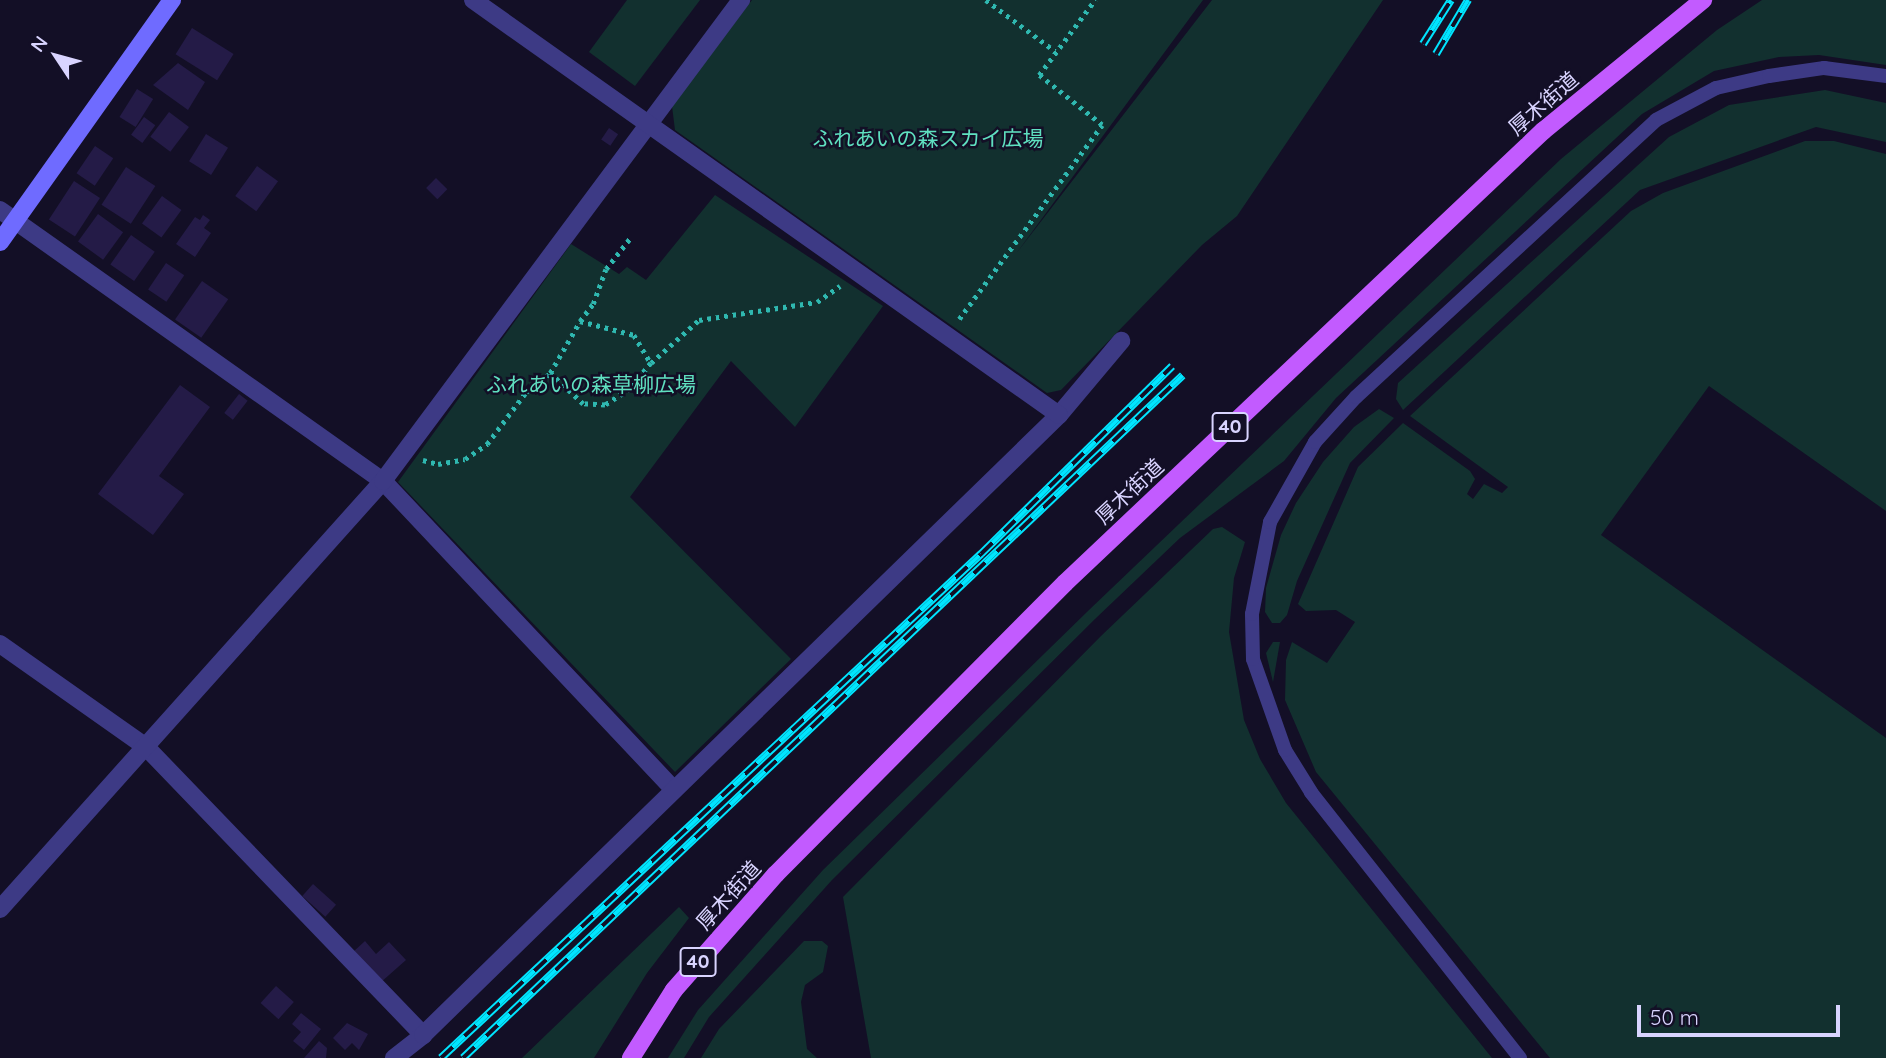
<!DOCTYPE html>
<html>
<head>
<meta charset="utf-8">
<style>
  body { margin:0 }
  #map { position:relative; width:1886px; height:1058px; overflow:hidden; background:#130f26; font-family:Quicksand,"Noto Sans JP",sans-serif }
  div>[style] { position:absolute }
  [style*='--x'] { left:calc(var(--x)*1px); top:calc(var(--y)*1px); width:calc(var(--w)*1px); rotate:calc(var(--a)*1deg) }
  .green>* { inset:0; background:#12302f }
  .building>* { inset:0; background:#241b47; transform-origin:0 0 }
  .path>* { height:4.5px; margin-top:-2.25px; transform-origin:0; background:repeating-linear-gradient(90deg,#2fb8b0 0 3.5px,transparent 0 8.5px) }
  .lane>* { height:14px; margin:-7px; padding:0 7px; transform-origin:7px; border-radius:7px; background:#3d3a85 }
  .street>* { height:18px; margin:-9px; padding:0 9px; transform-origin:9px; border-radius:9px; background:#3d3a85 }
  .secondary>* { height:18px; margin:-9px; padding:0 9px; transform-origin:9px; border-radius:9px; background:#6f6bff }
  .primary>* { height:18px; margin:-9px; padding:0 9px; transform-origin:9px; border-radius:9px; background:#c25bff }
  .rail>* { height:8px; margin-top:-4px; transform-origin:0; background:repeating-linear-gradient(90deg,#130f26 0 16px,#00e5ff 0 32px); box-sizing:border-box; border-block:2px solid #00e5ff }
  span { translate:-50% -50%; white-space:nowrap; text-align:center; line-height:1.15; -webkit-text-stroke:5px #130f26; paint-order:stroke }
  .shield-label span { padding:2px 5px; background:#130f26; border:2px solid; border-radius:5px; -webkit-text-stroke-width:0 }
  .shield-label { font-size:19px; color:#d9d4ff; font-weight:700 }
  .street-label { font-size:21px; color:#d9d4ff }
  .park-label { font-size:21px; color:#5fe0c0 }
  .north { position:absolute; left:21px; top:21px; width:70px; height:70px; -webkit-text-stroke:5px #130f26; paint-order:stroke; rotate:306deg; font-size:19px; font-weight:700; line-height:28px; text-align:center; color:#d9d4ff }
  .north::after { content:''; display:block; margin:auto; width:24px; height:32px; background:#d9d4ff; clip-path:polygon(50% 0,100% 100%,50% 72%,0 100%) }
  .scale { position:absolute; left:1637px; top:1005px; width:203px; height:32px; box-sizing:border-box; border:4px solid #d9d4ff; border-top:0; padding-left:9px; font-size:21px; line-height:24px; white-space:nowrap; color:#d9d4ff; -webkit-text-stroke:5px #130f26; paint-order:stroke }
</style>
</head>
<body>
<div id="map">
  <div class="green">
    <div style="clip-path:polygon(627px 0,700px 0,635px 86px,589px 52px)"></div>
    <div style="clip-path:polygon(752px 0,1203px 0,1015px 255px,1212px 0,1383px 0,1237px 216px,1202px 245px,1061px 390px,1047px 393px,675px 130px,672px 106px)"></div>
    <div style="clip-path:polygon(1762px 0,1886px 0,1886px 65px,1819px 55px,1779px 57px,1714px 71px,1642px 114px,1336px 398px,1284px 461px,1180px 538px,1095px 619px,832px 880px,709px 1017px,684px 1058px,668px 1058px,698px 1010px,823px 870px,1089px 610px,1561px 159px,1717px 30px)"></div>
    <div style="clip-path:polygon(1825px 90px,1886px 103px,1886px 142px,1816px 127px,1640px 190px,1403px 410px,1396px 399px,1398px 383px,1669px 137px,1729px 105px)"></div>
    <div style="clip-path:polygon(1805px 141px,1834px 141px,1886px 154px,1886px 511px,1709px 386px,1601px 535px,1886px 738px,1886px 1058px,1550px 1058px,1316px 772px,1285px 700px,1286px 660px,1292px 642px,1327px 663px,1355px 622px,1336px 610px,1306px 611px,1298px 604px,1358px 467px,1403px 423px,1470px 471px,1475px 479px,1467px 494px,1473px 499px,1484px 484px,1502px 493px,1508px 487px,1410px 416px,1631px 211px,1663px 193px)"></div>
    <div style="clip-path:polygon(715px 195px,883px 306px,795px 427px,731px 361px,630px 497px,791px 659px,675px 772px,398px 482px,571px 244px,619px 274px,627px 267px,646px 280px)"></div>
    <div style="clip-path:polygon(1379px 409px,1394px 418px,1350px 463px,1297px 581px,1287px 615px,1280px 623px,1272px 623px,1265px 612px,1266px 588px,1281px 535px,1296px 503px,1323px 462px,1354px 427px)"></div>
    <div style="clip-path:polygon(1222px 527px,1245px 542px,1234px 578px,1229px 632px,1244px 720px,1260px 759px,1286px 803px,1492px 1058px,871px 1058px,843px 897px,1101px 636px,1213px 529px)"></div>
    <div style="clip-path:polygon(1273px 642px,1280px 642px,1273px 682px,1266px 653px)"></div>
    <div style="clip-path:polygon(679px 907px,689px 918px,647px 973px,594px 1058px,522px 1058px)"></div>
    <div style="clip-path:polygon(804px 941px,822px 941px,828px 946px,823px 972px,805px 985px,801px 1002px,807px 1049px,817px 1058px,701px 1058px,719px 1029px)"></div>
  </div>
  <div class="building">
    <div style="left:192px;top:28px;width:49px;height:31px;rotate:32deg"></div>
    <div style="clip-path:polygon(178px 63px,205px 82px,188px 110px,153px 85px)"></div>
    <div style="left:137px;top:89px;width:19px;height:33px;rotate:32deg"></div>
    <div style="left:169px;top:112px;width:25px;height:31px;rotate:37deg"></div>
    <div style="left:144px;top:117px;width:14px;height:22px;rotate:36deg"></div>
    <div style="left:609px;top:128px;width:11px;height:14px;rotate:34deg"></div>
    <div style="left:206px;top:134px;width:26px;height:32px;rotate:32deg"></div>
    <div style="left:95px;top:146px;width:22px;height:33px;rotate:34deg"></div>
    <div style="left:257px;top:166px;width:26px;height:37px;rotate:36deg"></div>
    <div style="left:126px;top:167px;width:35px;height:45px;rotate:33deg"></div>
    <div style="left:436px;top:178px;width:16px;height:14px;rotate:45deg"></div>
    <div style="left:74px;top:181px;width:31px;height:46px;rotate:33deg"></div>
    <div style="left:162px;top:196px;width:24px;height:34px;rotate:36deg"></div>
    <div style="left:98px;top:214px;width:31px;height:34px;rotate:36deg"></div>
    <div style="clip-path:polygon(203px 215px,210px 220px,204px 228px,211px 233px,195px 257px,176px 244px,195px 217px,200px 220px)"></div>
    <div style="left:131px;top:235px;width:29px;height:36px;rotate:35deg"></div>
    <div style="left:166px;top:263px;width:22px;height:32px;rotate:34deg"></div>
    <div style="left:202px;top:281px;width:32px;height:47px;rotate:35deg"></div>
    <div style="clip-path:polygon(180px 385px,210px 407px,159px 476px,184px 494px,153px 535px,98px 494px)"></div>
    <div style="left:239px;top:394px;width:11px;height:24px;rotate:38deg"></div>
    <div style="left:313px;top:884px;width:31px;height:16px;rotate:42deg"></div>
    <div style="clip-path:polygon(365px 941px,376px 954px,389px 942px,406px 960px,380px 983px,353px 952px)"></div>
    <div style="left:276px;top:986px;width:24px;height:23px;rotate:42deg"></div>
    <div style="clip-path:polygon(301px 1013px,321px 1029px,304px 1050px,293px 1041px,301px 1032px,292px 1024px)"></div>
    <div style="clip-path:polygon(347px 1023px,368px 1034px,359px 1050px,352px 1043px,345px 1050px,333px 1038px)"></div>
    <div style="clip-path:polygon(319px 1041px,327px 1048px,326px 1058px,304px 1058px)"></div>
  </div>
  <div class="path">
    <div style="--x:986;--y:0;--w:86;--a:36.5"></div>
    <div style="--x:959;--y:319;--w:241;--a:-53.6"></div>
    <div style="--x:1102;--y:125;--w:80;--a:-141.6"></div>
    <div style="--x:1039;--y:75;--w:94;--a:-53.3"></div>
    <div style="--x:580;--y:321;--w:56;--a:14.5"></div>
    <div style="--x:634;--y:335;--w:33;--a:59"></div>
    <div style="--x:651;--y:363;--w:33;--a:129"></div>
    <div style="--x:630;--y:389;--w:30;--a:147"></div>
    <div style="--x:605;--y:405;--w:22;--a:-177"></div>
    <div style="--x:583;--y:404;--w:45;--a:-136.8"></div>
    <div style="--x:550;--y:373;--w:60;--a:-60"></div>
    <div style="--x:580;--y:321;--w:21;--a:-53"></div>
    <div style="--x:593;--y:304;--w:37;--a:-70"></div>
    <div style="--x:606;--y:269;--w:41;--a:-52"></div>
    <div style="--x:651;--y:363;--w:64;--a:-41.9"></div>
    <div style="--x:699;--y:320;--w:119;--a:-8.7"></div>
    <div style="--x:817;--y:302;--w:28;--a:-35"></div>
    <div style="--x:423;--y:460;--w:16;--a:15"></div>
    <div style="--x:438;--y:464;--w:27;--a:-10"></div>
    <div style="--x:465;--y:459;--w:27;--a:-34"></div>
    <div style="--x:487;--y:444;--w:65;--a:-53.1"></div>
    <div style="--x:526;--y:392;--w:31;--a:-38"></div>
  </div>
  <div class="lane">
    <div style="--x:1520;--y:1058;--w:338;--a:-128.2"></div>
    <div style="--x:1311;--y:792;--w:49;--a:-121.8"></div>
    <div style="--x:1285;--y:750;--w:96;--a:-109.4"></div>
    <div style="--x:1253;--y:659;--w:45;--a:-91.3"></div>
    <div style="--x:1252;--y:614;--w:94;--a:-78.9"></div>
    <div style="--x:1270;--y:522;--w:92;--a:-60.6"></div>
    <div style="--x:1315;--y:442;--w:61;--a:-47.7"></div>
    <div style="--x:1356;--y:397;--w:408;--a:-42.7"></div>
    <div style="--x:1656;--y:120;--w:68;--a:-28.1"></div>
    <div style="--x:1716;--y:88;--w:54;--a:-12.8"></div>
    <div style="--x:1769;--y:76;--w:56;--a:-8.3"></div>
    <div style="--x:1824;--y:68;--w:63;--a:7.4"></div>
  </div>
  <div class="street">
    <div style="--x:0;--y:210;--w:469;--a:35.3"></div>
    <div style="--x:383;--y:481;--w:424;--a:46.7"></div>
    <div style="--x:1059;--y:415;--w:97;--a:-50"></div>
    <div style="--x:0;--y:644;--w:179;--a:35.2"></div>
    <div style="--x:146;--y:747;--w:400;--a:46.1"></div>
    <div style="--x:0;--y:909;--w:574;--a:-48.18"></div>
    <div style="--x:383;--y:481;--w:600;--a:-53.34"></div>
    <div style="--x:394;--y:1058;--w:37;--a:-38"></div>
    <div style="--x:423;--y:1035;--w:888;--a:-44.27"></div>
    <div style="--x:1059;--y:415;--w:718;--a:-144.69"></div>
  </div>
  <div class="secondary">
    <div style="--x:0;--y:242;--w:297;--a:-54.6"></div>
  </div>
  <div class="primary">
    <div style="--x:631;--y:1058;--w:80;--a:-57.7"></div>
    <div style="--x:674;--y:990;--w:154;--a:-48.7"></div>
    <div style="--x:776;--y:874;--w:410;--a:-45.2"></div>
    <div style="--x:1065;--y:583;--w:658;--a:-43.4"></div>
    <div style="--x:1543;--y:131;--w:207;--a:-39.3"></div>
  </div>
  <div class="rail">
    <div style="--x:1423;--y:44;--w:52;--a:-57.5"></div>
    <div style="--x:1436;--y:54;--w:63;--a:-59.3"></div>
    <div style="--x:441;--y:1058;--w:739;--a:-43.03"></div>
    <div style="--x:981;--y:554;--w:268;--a:-44.5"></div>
    <div style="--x:463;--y:1058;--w:992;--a:-43.49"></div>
  </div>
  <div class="shield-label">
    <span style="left:1230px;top:427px">40</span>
    <span style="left:698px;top:962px">40</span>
  </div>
  <div class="street-label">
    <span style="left:1543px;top:103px;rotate:-41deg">厚木街道</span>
    <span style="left:1129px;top:491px;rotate:-43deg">厚木街道</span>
    <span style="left:728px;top:895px;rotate:-48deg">厚木街道</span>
  </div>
  <div class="park-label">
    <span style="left:928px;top:138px">ふれあいの森スカイ広場</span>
    <span style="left:591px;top:384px">ふれあいの森草柳広場</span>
  </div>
  <div class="north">N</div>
  <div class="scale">50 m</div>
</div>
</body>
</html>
